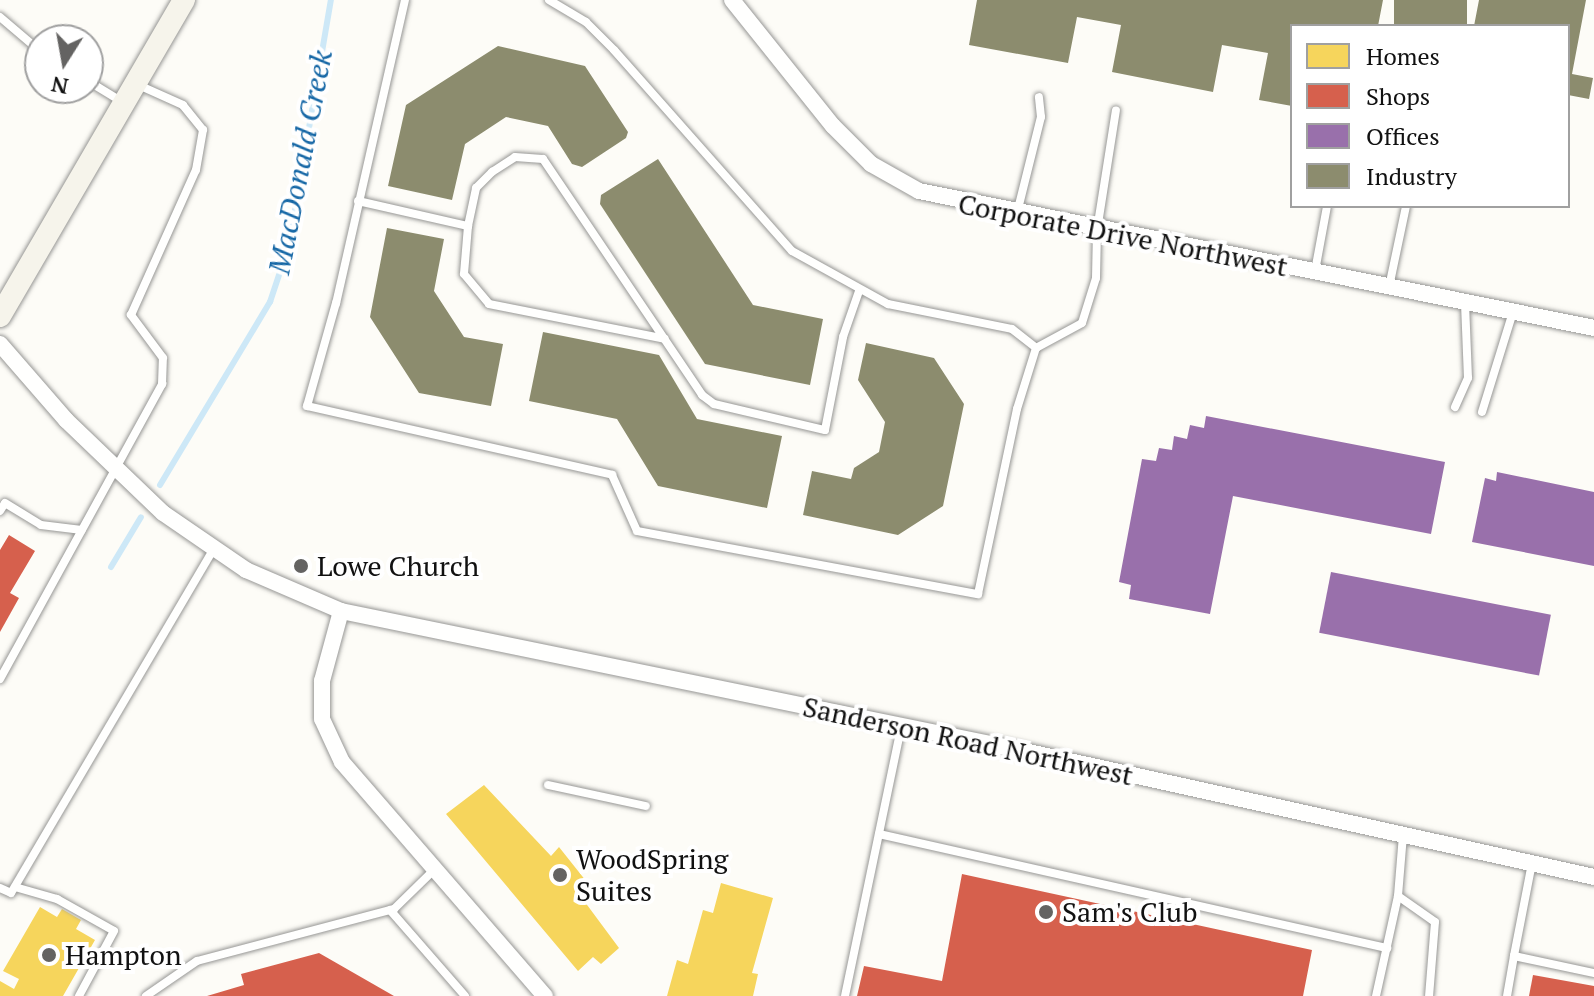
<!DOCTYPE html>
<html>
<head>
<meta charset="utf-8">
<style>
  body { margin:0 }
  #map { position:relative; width:1594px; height:996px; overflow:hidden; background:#fdfcf7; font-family:"PT Serif",serif }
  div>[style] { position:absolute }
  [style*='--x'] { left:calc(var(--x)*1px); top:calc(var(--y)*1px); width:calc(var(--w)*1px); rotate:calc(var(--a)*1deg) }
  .homes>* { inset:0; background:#f6d55c }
  .shops>* { inset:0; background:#d6604d }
  .offices>* { inset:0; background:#9970ab; transform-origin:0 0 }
  .industry>* { inset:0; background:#8c8c6e; transform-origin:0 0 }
  .stream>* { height:6px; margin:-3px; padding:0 3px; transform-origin:3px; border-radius:3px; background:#cde8f7 }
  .roads { filter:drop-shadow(0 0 2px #979795) drop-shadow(0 0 2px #979795) }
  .lane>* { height:8px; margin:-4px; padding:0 4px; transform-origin:4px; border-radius:4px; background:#fffffe }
  .street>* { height:16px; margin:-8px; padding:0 8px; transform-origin:8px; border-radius:8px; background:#fffffe }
  .secondary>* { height:22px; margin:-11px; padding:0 11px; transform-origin:11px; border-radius:11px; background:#f6f4eb }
  .dots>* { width:22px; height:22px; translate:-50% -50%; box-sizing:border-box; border:4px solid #fff; border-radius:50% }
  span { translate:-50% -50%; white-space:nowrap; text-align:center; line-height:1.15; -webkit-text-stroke:8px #fff; paint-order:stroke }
  .street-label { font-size:28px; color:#111 }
  .poi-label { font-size:28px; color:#111 }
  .left { translate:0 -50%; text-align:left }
  .water-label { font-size:30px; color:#1768a6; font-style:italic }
  .legend { position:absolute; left:1290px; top:24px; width:280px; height:184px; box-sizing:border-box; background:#fff; border:2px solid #a0a0a0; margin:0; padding:10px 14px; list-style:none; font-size:24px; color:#111 }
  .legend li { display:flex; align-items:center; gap:16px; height:40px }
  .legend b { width:40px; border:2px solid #a0a0a0 }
  .north { position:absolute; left:24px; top:24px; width:80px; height:80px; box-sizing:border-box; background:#fff; border:2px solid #a0a0a0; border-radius:50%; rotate:191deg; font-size:22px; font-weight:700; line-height:32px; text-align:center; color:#111 }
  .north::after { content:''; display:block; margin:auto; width:28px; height:36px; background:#646362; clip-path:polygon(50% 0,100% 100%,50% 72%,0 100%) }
</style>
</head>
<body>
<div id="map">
  <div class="homes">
    <div style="clip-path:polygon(484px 785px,551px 856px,559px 847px,586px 881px,576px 890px,619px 948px,601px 964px,593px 957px,578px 971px,446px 814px)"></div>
    <div style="clip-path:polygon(721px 883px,773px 898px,752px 973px,758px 974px,753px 996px,667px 996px,677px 960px,688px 964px,703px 910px,713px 913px)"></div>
    <div style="clip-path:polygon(40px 907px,57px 917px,62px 909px,81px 920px,76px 929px,95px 940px,63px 996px,0 996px,0 981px,14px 989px,19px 979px,3px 971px)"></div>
  </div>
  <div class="shops">
    <div style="clip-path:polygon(9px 535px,35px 551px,10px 593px,19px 598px,0 632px,0 550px)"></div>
    <div style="clip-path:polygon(962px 874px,1312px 950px,1303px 996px,857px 996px,864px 966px,942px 981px)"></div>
    <div style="clip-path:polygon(319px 953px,394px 996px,207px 996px,244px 985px,241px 974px)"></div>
    <div style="clip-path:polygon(1533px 975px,1594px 986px,1594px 996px,1529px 996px)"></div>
  </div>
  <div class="offices">
    <div style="clip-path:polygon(1206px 416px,1445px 462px,1431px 534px,1233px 496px,1210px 614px,1129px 599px,1131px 585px,1119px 582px,1142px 459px,1156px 461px,1159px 448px,1172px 450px,1174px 436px,1187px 439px,1190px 425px,1204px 428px)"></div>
    <div style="clip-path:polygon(1497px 472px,1594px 492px,1594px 566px,1472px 542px,1485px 478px,1496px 481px)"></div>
    <div style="left:1331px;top:572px;width:224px;height:62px;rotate:11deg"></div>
  </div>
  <div class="industry">
    <div style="clip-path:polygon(977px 0,1383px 0,1378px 26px,1292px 26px,1292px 106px,1259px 100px,1268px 53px,1222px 45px,1213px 92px,1112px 72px,1121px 25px,1077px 17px,1068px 63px,969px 45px)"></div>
    <div style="left:1394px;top:0;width:73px;height:26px"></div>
    <div style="clip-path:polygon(1479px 0,1586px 0,1572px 74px,1593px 78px,1589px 99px,1568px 95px,1568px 26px,1474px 26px)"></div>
    <div style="clip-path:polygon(498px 46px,585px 66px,628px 132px,626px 138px,582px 167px,572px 164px,548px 126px,506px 117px,465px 144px,452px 200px,388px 186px,406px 105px)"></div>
    <div style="clip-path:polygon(658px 159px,753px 305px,823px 319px,810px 385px,705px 364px,600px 204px,601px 195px)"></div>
    <div style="clip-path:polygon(387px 228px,444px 239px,434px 291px,464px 337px,503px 344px,491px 406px,419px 393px,370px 317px)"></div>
    <div style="clip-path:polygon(543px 332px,659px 355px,697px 419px,782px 436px,767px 508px,658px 486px,617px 419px,529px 401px)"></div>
    <div style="clip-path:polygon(866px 343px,934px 358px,964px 404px,943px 506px,898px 535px,803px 515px,812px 471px,851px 479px,854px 468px,879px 452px,885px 422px,858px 380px)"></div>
  </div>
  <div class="stream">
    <div style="--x:160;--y:485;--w:214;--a:-59"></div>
    <div style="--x:270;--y:302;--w:60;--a:-71.6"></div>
    <div style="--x:289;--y:245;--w:249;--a:-80.3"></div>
    <div style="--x:111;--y:567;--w:58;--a:-59"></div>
  </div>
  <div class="roads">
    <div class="lane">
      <div style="--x:405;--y:0;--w:311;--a:102.8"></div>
      <div style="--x:336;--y:303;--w:107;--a:105.7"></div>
      <div style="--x:307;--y:406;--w:313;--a:12.7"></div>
      <div style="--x:612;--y:475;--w:61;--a:65.9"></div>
      <div style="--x:637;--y:531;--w:347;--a:10.5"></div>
      <div style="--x:978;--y:594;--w:189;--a:-78.1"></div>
      <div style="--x:1017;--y:409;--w:64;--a:-72.7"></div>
      <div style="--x:1036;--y:348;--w:52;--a:-28.5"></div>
      <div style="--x:1082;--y:323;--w:47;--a:-72.7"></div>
      <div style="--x:1096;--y:278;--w:48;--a:-88.8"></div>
      <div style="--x:1097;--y:230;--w:121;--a:-81"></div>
      <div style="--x:549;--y:0;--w:43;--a:30.7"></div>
      <div style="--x:586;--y:22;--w:40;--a:45"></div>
      <div style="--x:614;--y:50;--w:268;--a:48.5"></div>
      <div style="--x:792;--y:251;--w:110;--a:28.9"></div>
      <div style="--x:888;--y:304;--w:126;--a:11.4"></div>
      <div style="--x:1012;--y:329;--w:31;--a:38"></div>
      <div style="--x:0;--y:17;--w:52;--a:40.4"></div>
      <div style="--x:88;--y:81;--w:42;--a:31.4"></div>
      <div style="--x:358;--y:201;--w:113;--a:12.8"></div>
      <div style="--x:468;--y:226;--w:39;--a:-78"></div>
      <div style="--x:476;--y:188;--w:23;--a:-45"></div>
      <div style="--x:492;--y:172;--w:27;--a:-33"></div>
      <div style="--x:515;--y:157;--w:28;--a:4"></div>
      <div style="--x:543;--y:159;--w:285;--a:56"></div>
      <div style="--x:702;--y:395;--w:15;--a:37"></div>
      <div style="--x:714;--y:404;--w:114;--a:13.2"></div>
      <div style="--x:825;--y:430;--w:95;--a:-79"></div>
      <div style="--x:843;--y:337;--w:49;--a:-70.8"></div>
      <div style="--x:1017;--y:213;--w:99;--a:-76"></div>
      <div style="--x:1041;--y:117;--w:20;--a:-96"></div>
      <div style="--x:468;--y:226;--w:48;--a:94.8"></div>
      <div style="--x:464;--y:274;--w:39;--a:50"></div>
      <div style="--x:489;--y:304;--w:179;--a:11.2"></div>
      <div style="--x:1315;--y:271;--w:66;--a:-79.5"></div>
      <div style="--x:1389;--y:287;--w:83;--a:-78.1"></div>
      <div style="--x:1455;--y:407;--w:32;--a:-66"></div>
      <div style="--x:1468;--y:378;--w:75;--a:-92.3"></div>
      <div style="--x:1482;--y:412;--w:105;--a:-72.8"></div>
      <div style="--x:0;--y:511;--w:9;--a:-58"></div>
      <div style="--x:5;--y:503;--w:42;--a:31.4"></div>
      <div style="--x:41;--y:525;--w:41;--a:7"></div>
      <div style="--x:0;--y:679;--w:337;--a:-61.2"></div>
      <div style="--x:162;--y:384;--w:26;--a:-88"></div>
      <div style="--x:163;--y:358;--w:54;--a:-126.7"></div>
      <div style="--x:131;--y:315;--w:159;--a:-65.9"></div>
      <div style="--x:196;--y:170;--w:41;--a:-80.1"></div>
      <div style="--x:203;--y:130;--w:32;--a:-129"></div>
      <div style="--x:183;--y:105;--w:51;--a:-155.9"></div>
      <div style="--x:548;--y:785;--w:100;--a:12.1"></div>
      <div style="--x:879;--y:834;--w:521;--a:12.65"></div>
      <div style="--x:1403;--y:835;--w:61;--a:94.7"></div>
      <div style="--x:1398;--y:896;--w:45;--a:35.1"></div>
      <div style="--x:1435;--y:922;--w:74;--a:94.6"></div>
      <div style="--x:1532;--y:863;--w:95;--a:101"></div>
      <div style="--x:1514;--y:956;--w:82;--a:12"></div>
      <div style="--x:15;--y:887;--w:44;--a:15.9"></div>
      <div style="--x:57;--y:899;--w:65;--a:29.3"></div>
      <div style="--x:114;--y:931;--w:74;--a:118.3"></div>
      <div style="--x:0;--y:888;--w:12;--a:24"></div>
      <div style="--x:11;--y:893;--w:399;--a:-59.5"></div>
      <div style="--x:390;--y:910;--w:114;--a:48.9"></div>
      <div style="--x:146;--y:996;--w:62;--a:-34.5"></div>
      <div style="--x:197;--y:961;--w:204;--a:-14.8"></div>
      <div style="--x:394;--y:909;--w:57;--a:-44.3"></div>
      <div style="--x:845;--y:996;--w:275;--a:-78.2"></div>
      <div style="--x:1376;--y:996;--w:102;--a:-77.6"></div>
      <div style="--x:1507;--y:996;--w:41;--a:-80.1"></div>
    </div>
    <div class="street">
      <div style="--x:732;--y:0;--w:161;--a:51.3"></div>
      <div style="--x:833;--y:126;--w:54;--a:45"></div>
      <div style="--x:871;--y:164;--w:55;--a:29.4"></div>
      <div style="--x:919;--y:191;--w:689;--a:11.47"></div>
      <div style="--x:0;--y:344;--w:101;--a:49"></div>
      <div style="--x:66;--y:420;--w:134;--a:43.8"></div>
      <div style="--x:163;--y:513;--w:101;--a:34.5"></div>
      <div style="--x:246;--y:570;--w:103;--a:23.3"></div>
      <div style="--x:341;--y:611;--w:697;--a:11.58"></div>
      <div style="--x:1024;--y:751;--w:584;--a:12.46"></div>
      <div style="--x:341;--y:611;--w:73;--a:105.2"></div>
      <div style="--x:322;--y:681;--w:38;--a:90"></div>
      <div style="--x:322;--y:719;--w:47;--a:65.1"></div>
      <div style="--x:342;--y:762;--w:310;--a:49.1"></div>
    </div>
    <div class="secondary">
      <div style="--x:0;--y:316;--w:366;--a:-59.8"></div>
    </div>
  </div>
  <div class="dots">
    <div style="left:301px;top:566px;background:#646362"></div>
    <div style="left:560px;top:875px;background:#646362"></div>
    <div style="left:1046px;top:912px;background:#646362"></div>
    <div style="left:49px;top:955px;background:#646362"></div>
  </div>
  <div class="street-label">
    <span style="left:1123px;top:235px;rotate:11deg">Corporate Drive Northwest</span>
    <span style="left:968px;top:741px;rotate:12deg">Sanderson Road Northwest</span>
  </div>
  <div class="poi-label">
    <span class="left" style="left:317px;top:566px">Lowe Church</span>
    <span class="left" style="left:576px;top:875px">WoodSpring<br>Suites</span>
    <span class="left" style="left:1062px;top:912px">Sam's Club</span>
    <span class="left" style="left:65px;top:955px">Hampton</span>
  </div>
  <div class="water-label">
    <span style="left:300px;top:162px;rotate:-79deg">MacDonald Creek</span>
  </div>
  <ul class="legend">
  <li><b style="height:22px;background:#f6d55c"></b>Homes</li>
  <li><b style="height:22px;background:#d6604d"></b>Shops</li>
  <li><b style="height:22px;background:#9970ab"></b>Offices</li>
  <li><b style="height:22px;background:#8c8c6e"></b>Industry</li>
  </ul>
  <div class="north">N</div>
</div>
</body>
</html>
